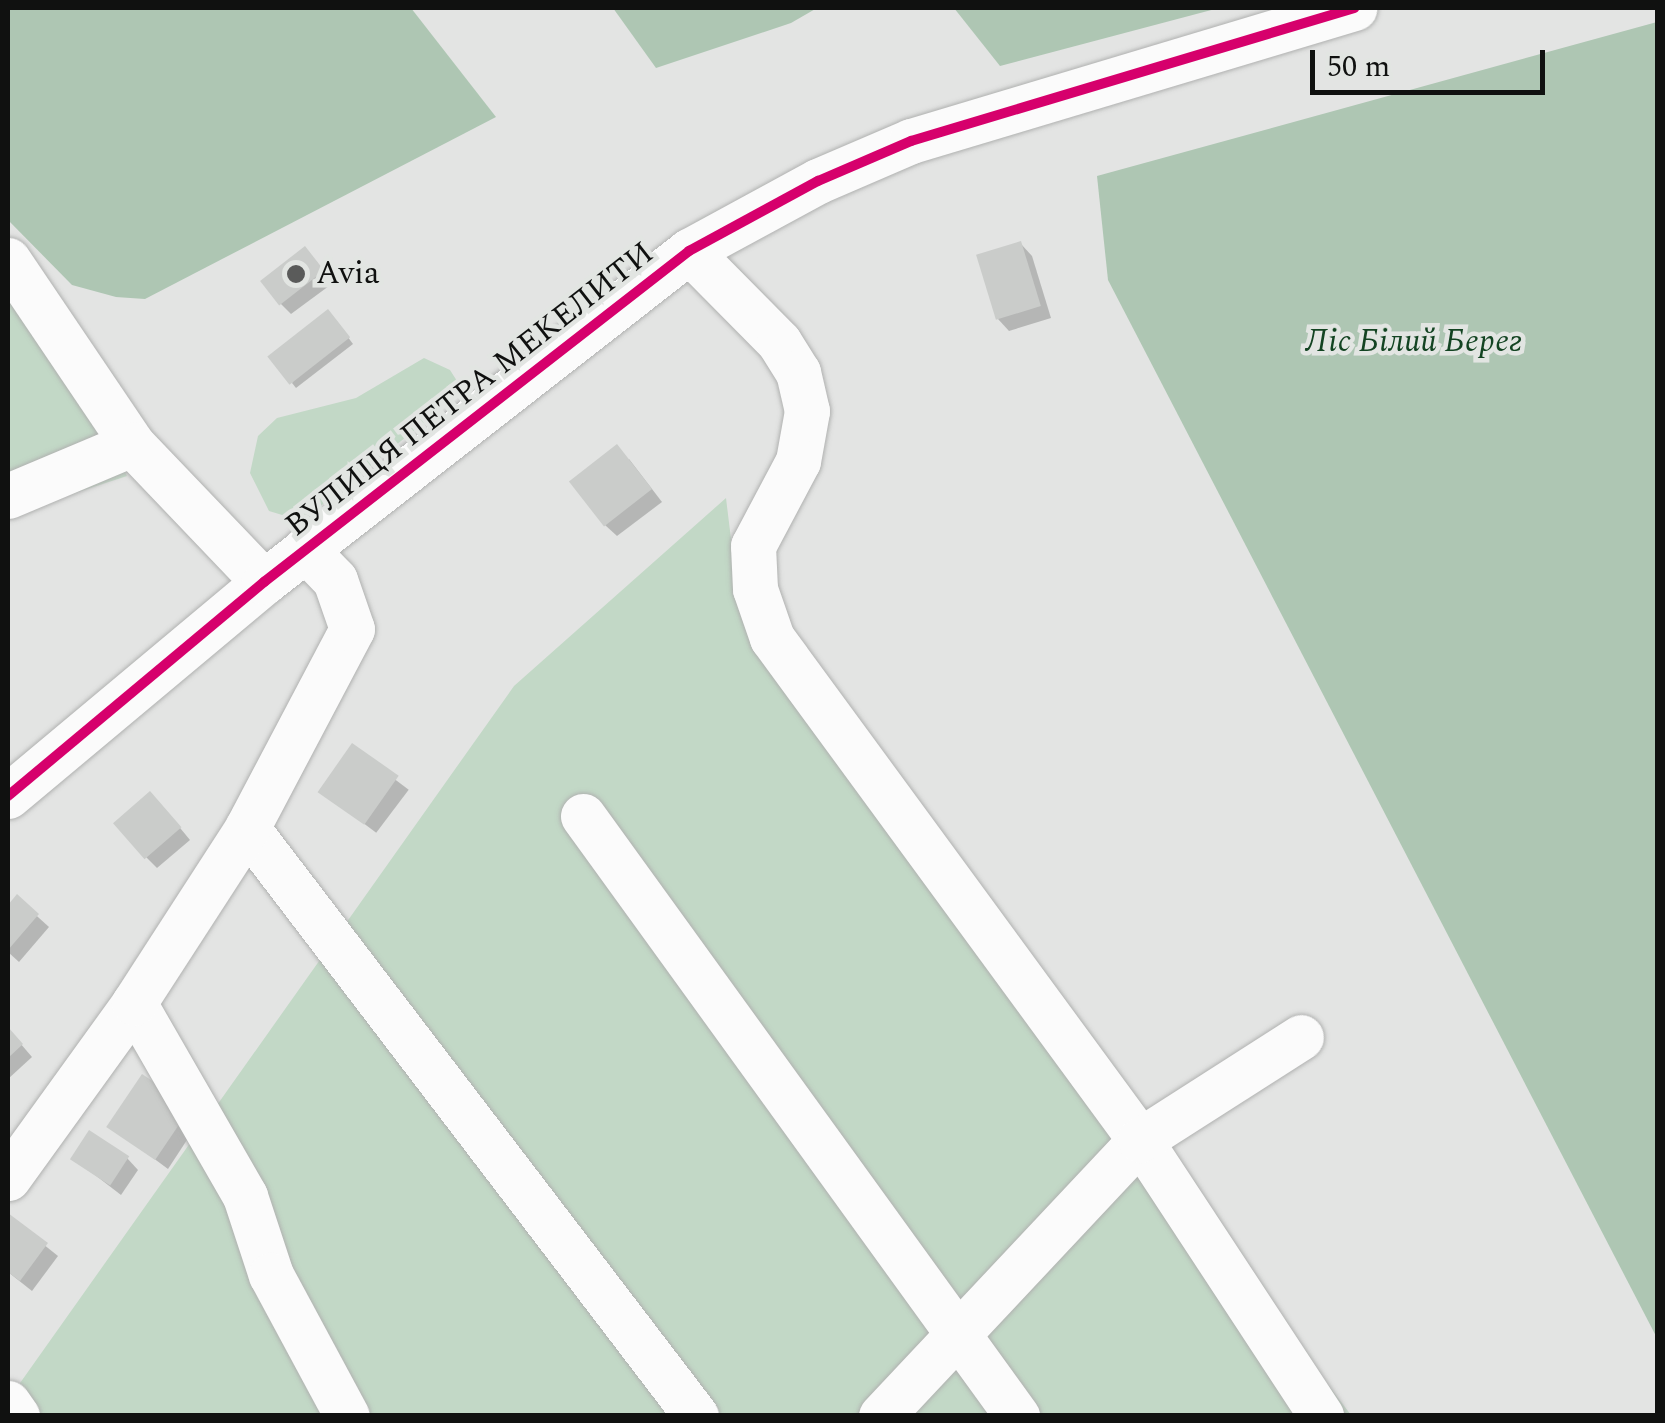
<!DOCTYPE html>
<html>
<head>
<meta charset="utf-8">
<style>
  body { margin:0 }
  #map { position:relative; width:1665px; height:1423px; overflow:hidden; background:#e3e4e3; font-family:Spectral,serif }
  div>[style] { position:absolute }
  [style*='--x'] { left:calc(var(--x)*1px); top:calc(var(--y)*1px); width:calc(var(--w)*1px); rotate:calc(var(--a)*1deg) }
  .green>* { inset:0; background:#c2d8c6 }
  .forest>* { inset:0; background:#aec6b3 }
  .shadow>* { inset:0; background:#0003; transform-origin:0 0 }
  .building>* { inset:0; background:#caccca; transform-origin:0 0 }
  .roads { filter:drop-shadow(0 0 2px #b0b1b0) drop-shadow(0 0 2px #b0b1b0) }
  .minor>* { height:45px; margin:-22.5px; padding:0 22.5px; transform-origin:22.5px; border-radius:22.5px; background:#fbfbfb }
  .cycleway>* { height:10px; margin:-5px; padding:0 5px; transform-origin:5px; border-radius:5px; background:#d6006c }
  .dots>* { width:28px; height:28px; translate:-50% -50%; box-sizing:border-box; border:5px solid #e2e5e2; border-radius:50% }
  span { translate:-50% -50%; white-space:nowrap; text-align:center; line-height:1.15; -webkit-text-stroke:9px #e2e5e2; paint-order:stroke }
  .poi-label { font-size:32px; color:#101110 }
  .left { translate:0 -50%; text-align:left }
  .park-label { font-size:32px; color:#134422; font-style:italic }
  .street-label { font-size:32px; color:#101110 }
  .frame { position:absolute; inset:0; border:10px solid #101110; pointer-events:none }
  .scale { position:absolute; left:1310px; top:50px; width:235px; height:45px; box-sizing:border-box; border:5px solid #101110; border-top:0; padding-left:12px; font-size:30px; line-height:35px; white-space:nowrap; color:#101110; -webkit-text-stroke:8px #e2e5e2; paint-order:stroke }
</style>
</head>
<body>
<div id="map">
  <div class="green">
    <div style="clip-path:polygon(8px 254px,127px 476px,8px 515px)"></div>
    <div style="clip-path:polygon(424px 358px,450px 370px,457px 381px,453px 399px,302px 521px,269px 511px,250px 473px,258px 436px,277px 418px,356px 398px)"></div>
    <div style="clip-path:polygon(726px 498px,740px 613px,1351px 1415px,8px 1416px,8px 1400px,514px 686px)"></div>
  </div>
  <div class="forest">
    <div style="clip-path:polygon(8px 8px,411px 8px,496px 117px,145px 299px,116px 297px,72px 285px,8px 220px)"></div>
    <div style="clip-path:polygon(613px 8px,817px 8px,791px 23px,656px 68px)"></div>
    <div style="clip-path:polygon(954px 8px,1219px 8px,1000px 66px)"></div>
    <div style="clip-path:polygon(1657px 22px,1658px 22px,1657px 1338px,1108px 280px,1097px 176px)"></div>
  </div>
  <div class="shadow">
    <div style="clip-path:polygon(1021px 244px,1032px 256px,1051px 318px,1009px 331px,998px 319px)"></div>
    <div style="clip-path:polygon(316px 261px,333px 283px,291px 314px,280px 303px)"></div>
    <div style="clip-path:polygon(333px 317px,353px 344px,296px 388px,292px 383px)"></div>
    <div style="clip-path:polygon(629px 459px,662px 502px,617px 536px,605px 525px)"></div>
    <div style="left:352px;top:747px;width:71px;height:54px;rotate:37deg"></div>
    <div style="clip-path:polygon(162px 806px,190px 840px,157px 868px,146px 857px)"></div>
    <div style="clip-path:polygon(17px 898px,49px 927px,19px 962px,8px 952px,8px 909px)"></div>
    <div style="clip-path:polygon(8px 1029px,32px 1057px,8px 1079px)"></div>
    <div style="clip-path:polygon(200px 1120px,168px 1169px,110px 1126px)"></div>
    <div style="clip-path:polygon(73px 1158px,127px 1158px,138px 1170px,121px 1195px)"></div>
    <div style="clip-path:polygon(8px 1216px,58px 1256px,32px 1291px,8px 1272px)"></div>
  </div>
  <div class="building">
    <div style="left:1021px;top:241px;width:68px;height:47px;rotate:73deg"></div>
    <div style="left:305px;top:246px;width:31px;height:57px;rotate:52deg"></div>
    <div style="left:328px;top:309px;width:36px;height:77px;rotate:52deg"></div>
    <div style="left:617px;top:444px;width:57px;height:61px;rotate:52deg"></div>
    <div style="left:352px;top:743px;width:57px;height:60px;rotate:35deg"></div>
    <div style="left:150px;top:791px;width:48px;height:49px;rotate:49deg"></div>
    <div style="clip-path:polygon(17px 894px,39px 914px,8px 950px,8px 905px)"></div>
    <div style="clip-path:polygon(8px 1027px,23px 1044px,8px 1058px)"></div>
    <div style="left:142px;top:1074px;width:59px;height:64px;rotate:34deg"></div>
    <div style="left:89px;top:1130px;width:48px;height:35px;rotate:33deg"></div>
    <div style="clip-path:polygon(8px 1213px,48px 1243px,20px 1281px,8px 1272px)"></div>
  </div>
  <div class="roads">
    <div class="minor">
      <div style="--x:689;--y:251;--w:128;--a:45.3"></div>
      <div style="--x:779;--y:342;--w:36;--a:58"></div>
      <div style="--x:798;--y:372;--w:40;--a:77"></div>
      <div style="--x:807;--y:411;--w:51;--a:100.2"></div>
      <div style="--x:798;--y:461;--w:96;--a:117.9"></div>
      <div style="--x:753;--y:546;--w:43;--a:87.3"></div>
      <div style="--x:755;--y:589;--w:52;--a:70.9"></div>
      <div style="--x:772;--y:638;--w:622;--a:53.76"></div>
      <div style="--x:1140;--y:1140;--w:330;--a:56.7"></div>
      <div style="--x:8;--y:260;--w:222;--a:56"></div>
      <div style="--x:132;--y:444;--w:191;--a:46.3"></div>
      <div style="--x:8;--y:496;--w:134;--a:-22.8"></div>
      <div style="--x:8;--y:796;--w:334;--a:-39.9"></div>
      <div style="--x:264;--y:582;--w:539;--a:-37.91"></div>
      <div style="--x:689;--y:251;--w:147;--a:-28.5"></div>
      <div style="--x:818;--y:181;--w:101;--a:-23.3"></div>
      <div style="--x:911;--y:141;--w:463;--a:-16.7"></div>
      <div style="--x:583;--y:816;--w:741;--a:54.12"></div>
      <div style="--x:247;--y:828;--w:740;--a:52.63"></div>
      <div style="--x:134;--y:1003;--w:223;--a:60.1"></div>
      <div style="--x:245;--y:1196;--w:83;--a:71.8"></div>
      <div style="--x:271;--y:1275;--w:160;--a:61.7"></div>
      <div style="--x:8;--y:1178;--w:216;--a:-54.2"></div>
      <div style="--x:134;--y:1003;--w:208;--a:-57.1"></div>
      <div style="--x:247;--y:828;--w:225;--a:-62.2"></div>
      <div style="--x:352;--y:629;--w:52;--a:-109.1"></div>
      <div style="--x:335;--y:580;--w:43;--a:-134.1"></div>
      <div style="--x:8;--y:1403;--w:16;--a:55"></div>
      <div style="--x:881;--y:1416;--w:378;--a:-46.8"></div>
      <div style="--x:1140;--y:1140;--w:191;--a:-32.6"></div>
    </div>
  </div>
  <div class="cycleway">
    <div style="--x:8;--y:796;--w:334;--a:-39.9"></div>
    <div style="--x:264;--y:582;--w:539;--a:-37.91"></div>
    <div style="--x:689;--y:251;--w:147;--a:-28.5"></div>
    <div style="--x:818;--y:181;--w:101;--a:-23.3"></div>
    <div style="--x:911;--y:141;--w:463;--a:-16.7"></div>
  </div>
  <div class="dots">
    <div style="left:296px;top:274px;background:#5a5b5a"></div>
  </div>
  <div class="poi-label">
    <span class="left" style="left:316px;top:274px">Avia</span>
  </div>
  <div class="park-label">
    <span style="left:1414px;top:342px">Ліс Білий Берег</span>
  </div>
  <div class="street-label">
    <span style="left:470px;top:390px;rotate:-38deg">ВУЛИЦЯ ПЕТРА МЕКЕЛИТИ</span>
  </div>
  <div class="frame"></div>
  <div class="scale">50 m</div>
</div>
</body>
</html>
